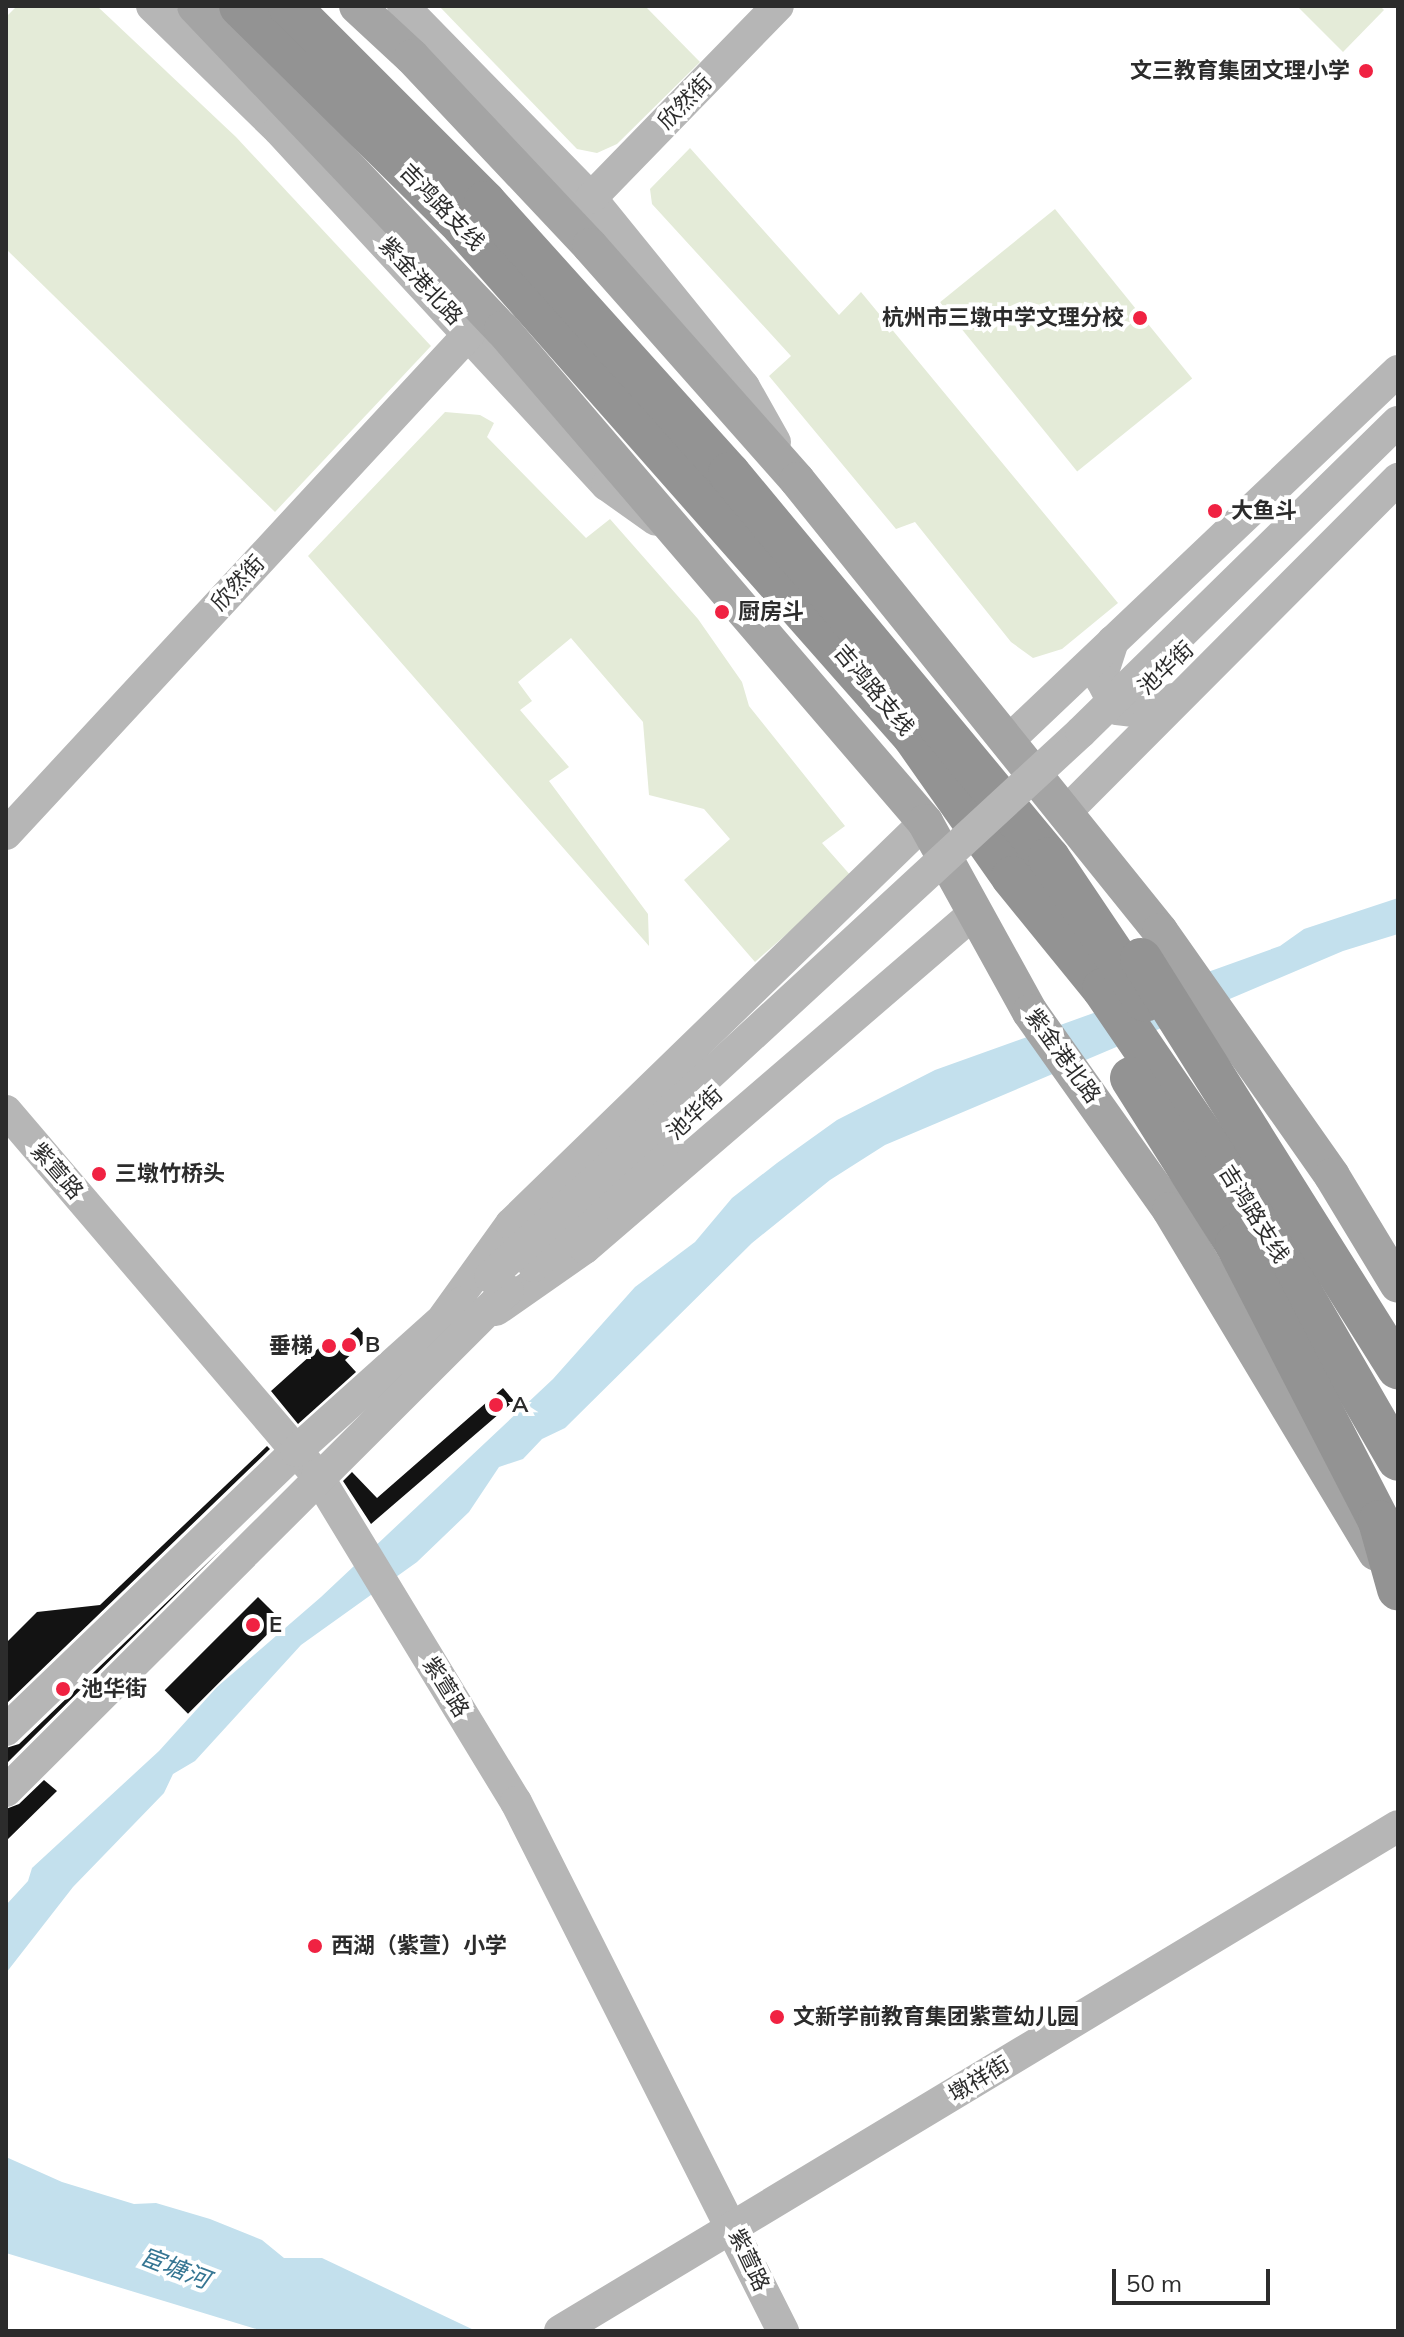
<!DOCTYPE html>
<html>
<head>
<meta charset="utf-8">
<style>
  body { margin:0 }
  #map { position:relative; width:1404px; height:2337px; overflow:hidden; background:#fff; font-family:Mulish,"Noto Sans SC",sans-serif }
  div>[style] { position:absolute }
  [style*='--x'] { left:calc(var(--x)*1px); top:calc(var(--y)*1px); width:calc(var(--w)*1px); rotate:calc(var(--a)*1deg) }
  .green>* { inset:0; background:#e4ebd8; transform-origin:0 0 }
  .water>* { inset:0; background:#c3e0ed }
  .building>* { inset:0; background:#131313; transform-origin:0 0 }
  .secondary>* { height:32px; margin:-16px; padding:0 16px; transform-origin:16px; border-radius:16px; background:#b6b6b6 }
  .primary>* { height:36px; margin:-18px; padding:0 18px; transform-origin:18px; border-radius:18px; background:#a4a4a4 }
  .highway>* { height:42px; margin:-21px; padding:0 21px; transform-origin:21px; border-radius:21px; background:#939393 }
  .secondary-bridge>* { height:32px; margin:-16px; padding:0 16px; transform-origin:16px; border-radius:16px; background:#b6b6b6 }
  .dots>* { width:22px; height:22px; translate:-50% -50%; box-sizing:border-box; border:4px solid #fff; border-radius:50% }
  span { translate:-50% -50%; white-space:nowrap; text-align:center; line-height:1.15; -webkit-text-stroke:8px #fff; paint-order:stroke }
  .poi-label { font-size:22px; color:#2c2c2c; font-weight:700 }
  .right { translate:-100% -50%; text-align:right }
  .left { translate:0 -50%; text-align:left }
  .street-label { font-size:22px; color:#2c2c2c }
  .water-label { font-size:24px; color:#367693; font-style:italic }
  .frame { position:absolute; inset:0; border:8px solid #2c2c2c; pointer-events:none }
  .scale { position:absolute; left:1112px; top:2269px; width:158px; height:36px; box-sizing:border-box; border:4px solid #2c2c2c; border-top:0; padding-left:10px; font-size:24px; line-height:28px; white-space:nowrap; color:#2c2c2c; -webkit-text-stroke:6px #fff; paint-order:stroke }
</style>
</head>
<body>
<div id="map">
  <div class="green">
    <div style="clip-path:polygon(17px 6px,97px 6px,236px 137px,431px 346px,275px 512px,6px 249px,6px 17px)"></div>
    <div style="clip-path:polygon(439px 6px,645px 6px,700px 62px,617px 144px,597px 153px,577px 149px)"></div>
    <div style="clip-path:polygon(1297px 6px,1380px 6px,1384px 10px,1343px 52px)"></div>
    <div style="clip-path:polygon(690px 148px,839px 315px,861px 292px,1118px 603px,1062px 649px,1033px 658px,1011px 642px,915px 522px,896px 529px,769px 376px,791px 356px,652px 204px,650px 189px)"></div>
    <div style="left:1055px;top:209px;width:218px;height:148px;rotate:51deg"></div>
    <div style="clip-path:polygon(445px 412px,480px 415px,494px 423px,487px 437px,586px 538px,610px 519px,698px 619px,742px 682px,749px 706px,845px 826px,822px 843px,852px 877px,755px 962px,684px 880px,730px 839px,704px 809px,649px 795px,643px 722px,571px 638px,518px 682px,532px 701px,520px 710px,569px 767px,549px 781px,648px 914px,649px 946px,308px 556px)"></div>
  </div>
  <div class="water">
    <div style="clip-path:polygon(1398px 898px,1398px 934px,1343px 951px,885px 1145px,830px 1180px,752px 1243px,565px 1428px,542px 1439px,523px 1459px,499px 1467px,469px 1512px,417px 1562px,301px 1645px,195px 1761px,173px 1774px,164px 1793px,73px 1887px,6px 1973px,6px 1905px,28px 1881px,32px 1868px,159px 1751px,217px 1687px,321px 1597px,553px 1379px,635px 1287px,695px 1242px,732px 1198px,777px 1163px,837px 1120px,935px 1070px,1280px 946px,1304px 929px)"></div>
    <div style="clip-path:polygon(6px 2157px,62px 2182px,134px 2204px,156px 2203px,210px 2219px,262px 2240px,284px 2258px,322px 2258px,476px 2331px,263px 2331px,6px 2253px)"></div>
  </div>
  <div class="building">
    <div style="clip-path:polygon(358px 1327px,368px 1339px,345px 1360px,356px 1372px,298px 1424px,271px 1391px,331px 1337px,337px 1345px)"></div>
    <div style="clip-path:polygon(503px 1388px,514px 1401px,371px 1524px,343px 1481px,352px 1472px,377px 1498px)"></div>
    <div style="clip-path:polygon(267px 1446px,270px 1449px,6px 1704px,6px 1643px,37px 1612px,100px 1605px)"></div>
    <div style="clip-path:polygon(223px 1548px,6px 1764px,6px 1748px,19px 1744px)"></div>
    <div style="left:258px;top:1597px;width:33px;height:132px;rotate:45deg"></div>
    <div style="clip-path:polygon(44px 1780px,57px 1791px,6px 1841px,6px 1809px,19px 1804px)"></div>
  </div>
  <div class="secondary">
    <div style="--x:152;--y:6;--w:177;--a:44.3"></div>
    <div style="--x:279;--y:130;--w:483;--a:47.3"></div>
    <div style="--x:607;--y:485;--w:60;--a:35.5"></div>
    <div style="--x:403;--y:6;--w:269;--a:45.6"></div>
    <div style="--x:591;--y:198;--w:243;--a:51"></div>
    <div style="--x:744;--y:387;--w:63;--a:60.6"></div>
    <div style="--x:591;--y:198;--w:268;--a:-45.8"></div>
    <div style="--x:1113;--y:641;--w:40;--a:108"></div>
    <div style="--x:1101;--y:679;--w:34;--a:62"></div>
    <div style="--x:1117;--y:709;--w:32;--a:7"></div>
    <div style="--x:1149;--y:713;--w:28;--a:-30"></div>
    <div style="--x:1007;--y:742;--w:539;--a:-43.5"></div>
    <div style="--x:1065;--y:813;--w:472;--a:-45.1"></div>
    <div style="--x:6;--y:834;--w:683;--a:-47.2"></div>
    <div style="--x:6;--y:1111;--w:479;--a:49.5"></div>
    <div style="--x:317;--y:1475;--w:383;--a:58.7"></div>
    <div style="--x:516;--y:1802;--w:593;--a:63.22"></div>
    <div style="--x:496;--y:1310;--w:108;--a:-34.9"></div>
    <div style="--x:585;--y:1248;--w:513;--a:-40.73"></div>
    <div style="--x:444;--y:1317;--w:115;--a:-54.2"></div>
    <div style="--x:511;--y:1224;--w:577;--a:-44.16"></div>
    <div style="--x:6;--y:1730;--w:402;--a:-43.9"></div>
    <div style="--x:296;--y:1451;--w:222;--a:-41.9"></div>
    <div style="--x:6;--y:1791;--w:709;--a:-44.94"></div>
    <div style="--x:560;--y:2331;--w:978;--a:-31.07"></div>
  </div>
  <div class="primary">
    <div style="--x:195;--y:6;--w:446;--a:46.5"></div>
    <div style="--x:502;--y:329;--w:650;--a:49.37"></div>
    <div style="--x:925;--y:822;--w:217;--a:61.1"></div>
    <div style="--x:1030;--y:1012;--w:242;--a:54.7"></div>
    <div style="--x:1170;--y:1210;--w:400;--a:59"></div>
    <div style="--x:357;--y:6;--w:75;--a:42.8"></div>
    <div style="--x:412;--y:57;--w:260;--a:46.7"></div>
    <div style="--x:590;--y:246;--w:312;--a:48.5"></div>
    <div style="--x:797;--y:480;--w:579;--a:51.17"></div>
    <div style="--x:1160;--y:931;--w:299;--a:54.9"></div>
    <div style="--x:1332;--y:1176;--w:127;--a:58.8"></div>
  </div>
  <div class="highway">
    <div style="--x:240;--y:6;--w:312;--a:44.6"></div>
    <div style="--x:462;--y:225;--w:682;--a:48.57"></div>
    <div style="--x:913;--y:736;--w:172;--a:54.9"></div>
    <div style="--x:1012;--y:877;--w:144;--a:50.9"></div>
    <div style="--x:1103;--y:989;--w:270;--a:55.7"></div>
    <div style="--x:1255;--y:1212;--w:286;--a:60"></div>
    <div style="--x:289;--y:6;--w:277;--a:45"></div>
    <div style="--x:485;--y:202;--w:365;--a:48"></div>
    <div style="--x:729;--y:473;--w:501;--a:50.27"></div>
    <div style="--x:1049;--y:858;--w:172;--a:56.1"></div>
    <div style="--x:1141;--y:959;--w:483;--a:57.9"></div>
    <div style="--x:1131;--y:1078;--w:196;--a:57.7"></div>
    <div style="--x:1236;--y:1244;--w:312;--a:62.7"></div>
    <div style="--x:1379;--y:1521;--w:71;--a:74.4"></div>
  </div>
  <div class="secondary-bridge">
    <div style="--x:534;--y:1266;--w:182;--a:-43.4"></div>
    <div style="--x:490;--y:1277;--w:804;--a:-42.68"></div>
    <div style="--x:1081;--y:732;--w:443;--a:-44.4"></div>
  </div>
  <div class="dots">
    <div style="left:1366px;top:71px;background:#f02242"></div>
    <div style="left:1140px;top:318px;background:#f02242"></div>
    <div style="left:1215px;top:511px;background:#f02242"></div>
    <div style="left:722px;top:612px;background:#f02242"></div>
    <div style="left:99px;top:1174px;background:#f02242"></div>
    <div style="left:349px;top:1345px;background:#f02242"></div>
    <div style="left:329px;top:1346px;background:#f02242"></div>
    <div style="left:496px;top:1405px;background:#f02242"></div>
    <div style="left:253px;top:1625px;background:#f02242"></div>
    <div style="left:63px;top:1689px;background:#f02242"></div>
    <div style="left:315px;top:1946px;background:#f02242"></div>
    <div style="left:777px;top:2017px;background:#f02242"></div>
  </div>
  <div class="poi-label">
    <span class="right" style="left:1350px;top:71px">文三教育集团文理小学</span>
    <span class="right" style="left:1124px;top:318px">杭州市三墩中学文理分校</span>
    <span class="left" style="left:1231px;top:511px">大鱼斗</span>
    <span class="left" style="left:738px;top:612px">厨房斗</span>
    <span class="left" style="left:115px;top:1174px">三墩竹桥头</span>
    <span class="left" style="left:365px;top:1345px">B</span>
    <span class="right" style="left:313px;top:1346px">垂梯</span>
    <span class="left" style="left:512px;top:1405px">A</span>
    <span class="left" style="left:269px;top:1625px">E</span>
    <span class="left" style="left:81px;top:1689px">池华街</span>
    <span class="left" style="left:331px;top:1946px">西湖（紫萱）小学</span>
    <span class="left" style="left:793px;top:2017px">文新学前教育集团紫萱幼儿园</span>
  </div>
  <div class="street-label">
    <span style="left:685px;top:102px;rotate:-46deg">欣然街</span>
    <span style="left:442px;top:207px;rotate:46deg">吉鸿路支线</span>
    <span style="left:421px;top:281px;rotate:47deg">紫金港北路</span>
    <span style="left:238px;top:583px;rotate:-47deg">欣然街</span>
    <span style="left:1166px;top:668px;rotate:-43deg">池华街</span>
    <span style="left:874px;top:690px;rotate:50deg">吉鸿路支线</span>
    <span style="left:1063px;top:1056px;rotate:54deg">紫金港北路</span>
    <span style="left:695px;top:1113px;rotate:-43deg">池华街</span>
    <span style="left:57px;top:1171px;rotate:49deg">紫萱路</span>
    <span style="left:1254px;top:1214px;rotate:58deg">吉鸿路支线</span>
    <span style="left:446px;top:1687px;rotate:58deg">紫萱路</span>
    <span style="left:979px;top:2079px;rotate:-31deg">墩祥街</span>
    <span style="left:749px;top:2260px;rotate:65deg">紫萱路</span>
  </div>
  <div class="water-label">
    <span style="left:175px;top:2268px;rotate:21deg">宦塘河</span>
  </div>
  <div class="frame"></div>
  <div class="scale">50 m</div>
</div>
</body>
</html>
